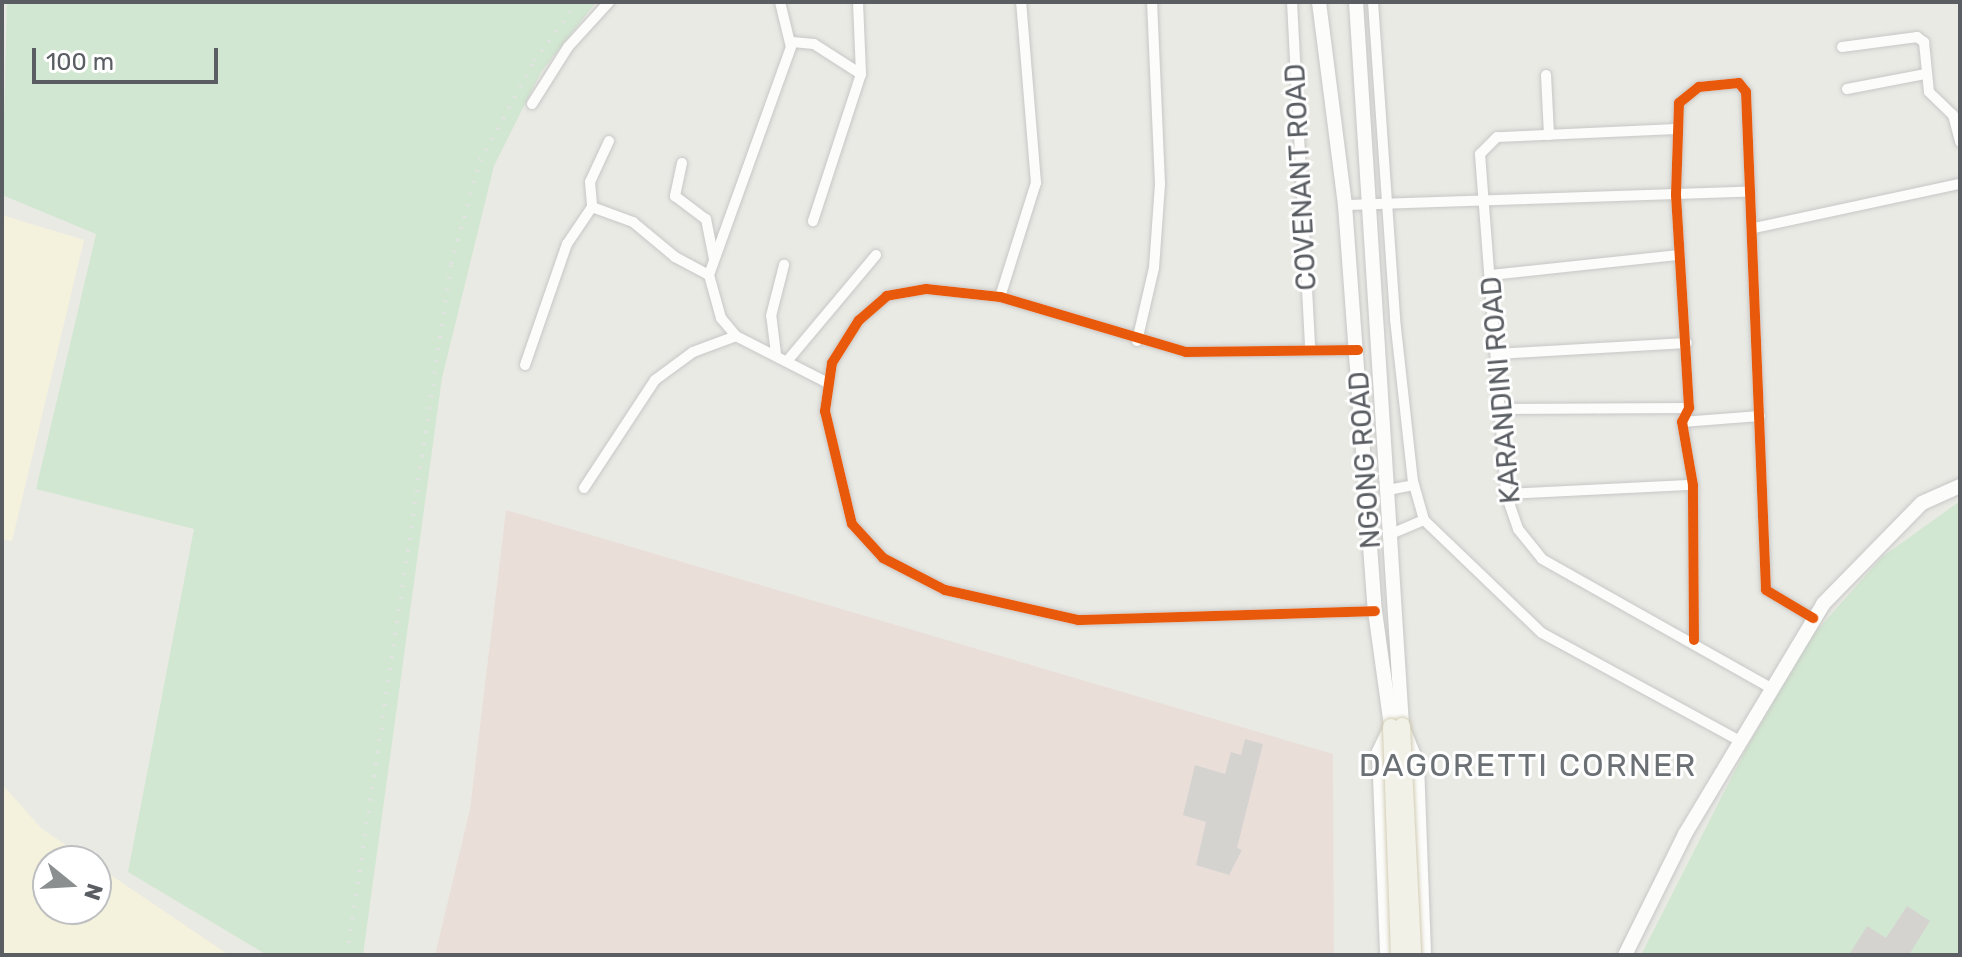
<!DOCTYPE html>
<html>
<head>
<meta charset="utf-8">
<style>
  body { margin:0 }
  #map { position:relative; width:1962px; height:957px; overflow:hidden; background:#eaeae5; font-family:Rubik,sans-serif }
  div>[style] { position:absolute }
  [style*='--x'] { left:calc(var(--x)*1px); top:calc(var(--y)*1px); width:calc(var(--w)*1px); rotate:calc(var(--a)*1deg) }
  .commercial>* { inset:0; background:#f4f1dd }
  .medical>* { inset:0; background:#eaded9 }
  .green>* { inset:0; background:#d2e7d1 }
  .building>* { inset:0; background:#d4d3d0 }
  .roads { filter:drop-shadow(0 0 2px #c7c7c7) drop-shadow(0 0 2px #c7c7c7) }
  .minor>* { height:10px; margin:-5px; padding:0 5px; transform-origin:5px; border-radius:5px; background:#fcfcfb }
  .secondary>* { height:14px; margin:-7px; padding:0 7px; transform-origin:7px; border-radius:7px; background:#fcfcfb }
  .rail>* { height:4px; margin-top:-2px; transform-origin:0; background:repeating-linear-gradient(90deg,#e2e2e2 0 2px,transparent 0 12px) }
  .bridges { filter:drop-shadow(0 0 2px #d2ccb3) drop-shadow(0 0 2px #d2ccb3) }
  .primary-bridge>* { height:16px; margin:-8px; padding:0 8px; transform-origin:8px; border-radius:8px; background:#f2f1e7 }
  .cycleway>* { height:10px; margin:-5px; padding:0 5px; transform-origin:5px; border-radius:5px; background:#e8590c }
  span { translate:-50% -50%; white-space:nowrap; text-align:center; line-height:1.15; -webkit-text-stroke:6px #fff; paint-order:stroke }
  .street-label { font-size:28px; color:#5a5e63 }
  .quarter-label { font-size:32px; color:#6b7075; letter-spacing:2px }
  .frame { position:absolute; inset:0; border:4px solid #5a5e63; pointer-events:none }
  .north { position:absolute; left:32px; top:845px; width:80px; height:80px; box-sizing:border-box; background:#fff; border:2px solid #bdbfc1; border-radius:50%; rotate:108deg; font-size:22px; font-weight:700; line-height:32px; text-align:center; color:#5a5e63 }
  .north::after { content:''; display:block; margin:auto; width:28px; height:36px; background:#8c8f90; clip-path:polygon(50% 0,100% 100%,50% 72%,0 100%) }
  .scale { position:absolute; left:32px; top:48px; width:186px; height:36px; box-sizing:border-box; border:4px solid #5a5e63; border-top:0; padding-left:10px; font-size:24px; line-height:28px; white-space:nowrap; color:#5a5e63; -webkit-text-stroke:6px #fff; paint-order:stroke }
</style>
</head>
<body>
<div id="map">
  <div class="commercial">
    <div style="clip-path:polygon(2px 215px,84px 240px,12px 541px,2px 539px)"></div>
    <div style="clip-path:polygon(2px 784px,41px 828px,89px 861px,48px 861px,48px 909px,96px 909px,96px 865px,229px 955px,2px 955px)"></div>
  </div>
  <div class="medical">
    <div style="clip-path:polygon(506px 510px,1333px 754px,1334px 955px,435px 955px,470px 809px)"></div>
  </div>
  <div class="green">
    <div style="clip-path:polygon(7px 2px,596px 2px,541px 72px,494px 166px,442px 378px,363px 955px,267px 955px,128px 872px,194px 529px,36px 489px,96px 234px,2px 195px)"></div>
    <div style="clip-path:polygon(1960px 501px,1960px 955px,1641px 955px,1747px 747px,1812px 636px,1882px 557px)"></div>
  </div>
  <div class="building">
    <div style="clip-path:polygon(1245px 739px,1263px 744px,1237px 848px,1242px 850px,1229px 875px,1196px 865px,1206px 822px,1183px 815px,1195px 765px,1225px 774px,1231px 752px,1241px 755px)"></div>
    <div style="clip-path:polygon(1907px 906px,1930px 921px,1909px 955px,1849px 955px,1867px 926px,1886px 938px)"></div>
  </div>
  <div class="roads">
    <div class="minor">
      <div style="--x:780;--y:2;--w:46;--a:76.3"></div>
      <div style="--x:791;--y:47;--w:242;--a:109.8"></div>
      <div style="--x:709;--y:275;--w:45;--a:74.4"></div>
      <div style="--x:721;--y:318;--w:23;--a:50"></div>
      <div style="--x:736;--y:336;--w:101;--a:27.1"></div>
      <div style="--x:858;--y:2;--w:72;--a:87.6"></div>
      <div style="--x:1292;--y:2;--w:349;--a:87"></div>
      <div style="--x:1373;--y:2;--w:318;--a:86"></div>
      <div style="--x:1395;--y:319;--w:163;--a:83.7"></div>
      <div style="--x:1413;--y:481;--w:41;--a:74.2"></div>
      <div style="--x:1424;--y:520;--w:163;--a:43.8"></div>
      <div style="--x:1542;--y:633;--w:226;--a:28.6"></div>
      <div style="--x:792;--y:42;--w:22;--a:5"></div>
      <div style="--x:814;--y:44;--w:56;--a:32.6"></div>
      <div style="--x:861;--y:74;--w:155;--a:108.1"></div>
      <div style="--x:1842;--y:47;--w:76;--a:-7.6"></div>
      <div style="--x:1917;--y:37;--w:9;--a:36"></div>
      <div style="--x:1924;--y:42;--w:50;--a:84.3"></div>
      <div style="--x:1929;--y:92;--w:33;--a:44"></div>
      <div style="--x:1953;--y:115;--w:28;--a:75"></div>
      <div style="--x:1546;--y:75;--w:60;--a:87.1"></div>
      <div style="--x:1847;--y:89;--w:79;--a:-10.9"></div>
      <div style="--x:532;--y:104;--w:67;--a:-57.7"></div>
      <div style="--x:568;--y:47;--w:61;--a:-47.7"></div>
      <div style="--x:1676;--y:129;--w:179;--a:177.4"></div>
      <div style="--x:1497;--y:137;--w:24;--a:135"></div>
      <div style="--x:1480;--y:154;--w:341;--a:85.6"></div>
      <div style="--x:1506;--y:494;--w:37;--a:71"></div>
      <div style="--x:1518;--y:529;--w:38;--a:51"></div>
      <div style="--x:1542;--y:559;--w:263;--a:29.4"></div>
      <div style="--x:609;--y:141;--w:45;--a:114.9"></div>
      <div style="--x:590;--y:182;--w:25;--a:85"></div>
      <div style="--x:592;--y:207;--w:44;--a:20.1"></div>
      <div style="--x:633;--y:222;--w:55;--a:39.8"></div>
      <div style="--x:675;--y:257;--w:38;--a:28"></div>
      <div style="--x:682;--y:163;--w:34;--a:102"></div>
      <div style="--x:675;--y:196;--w:39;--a:37"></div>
      <div style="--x:706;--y:219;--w:41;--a:78.7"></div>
      <div style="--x:1345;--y:205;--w:401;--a:-1.9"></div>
      <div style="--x:1754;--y:228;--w:211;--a:-12.1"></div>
      <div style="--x:1491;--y:275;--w:189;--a:-6.1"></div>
      <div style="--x:1000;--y:297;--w:120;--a:-72.5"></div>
      <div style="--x:1036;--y:183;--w:182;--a:-94.7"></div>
      <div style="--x:1137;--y:341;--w:75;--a:-76.9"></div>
      <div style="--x:1154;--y:268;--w:84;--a:-85.9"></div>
      <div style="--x:1160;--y:184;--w:182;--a:-92.5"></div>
      <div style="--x:1358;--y:350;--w:172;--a:179.3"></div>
      <div style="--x:1186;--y:352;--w:194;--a:-163.5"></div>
      <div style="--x:1000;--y:297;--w:74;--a:-173.8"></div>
      <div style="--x:926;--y:289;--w:40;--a:170"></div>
      <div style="--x:887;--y:296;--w:37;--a:139"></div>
      <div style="--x:859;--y:320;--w:51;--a:122.1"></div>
      <div style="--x:832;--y:363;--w:49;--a:98.3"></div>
      <div style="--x:825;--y:411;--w:116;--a:76.6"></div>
      <div style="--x:852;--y:524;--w:46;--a:47.6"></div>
      <div style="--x:883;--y:558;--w:70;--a:27.3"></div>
      <div style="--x:945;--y:590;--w:136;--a:12.7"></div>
      <div style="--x:1078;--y:620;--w:297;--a:-1.7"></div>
      <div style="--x:776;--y:354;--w:38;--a:-97"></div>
      <div style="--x:771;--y:316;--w:53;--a:-75.7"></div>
      <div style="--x:1496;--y:354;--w:191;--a:-3.3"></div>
      <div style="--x:788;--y:360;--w:137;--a:-50"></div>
      <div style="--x:525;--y:365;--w:128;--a:-70.9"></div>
      <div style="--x:567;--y:244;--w:45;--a:-56"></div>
      <div style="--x:1500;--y:409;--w:189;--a:-0.3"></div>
      <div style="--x:1682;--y:422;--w:78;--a:-4.4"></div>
      <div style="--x:584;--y:488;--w:129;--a:-56.7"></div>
      <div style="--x:655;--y:380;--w:47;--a:-36.4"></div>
      <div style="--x:693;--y:352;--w:46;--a:-20.4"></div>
      <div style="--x:1388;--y:490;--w:26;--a:-11"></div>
      <div style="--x:1506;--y:494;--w:187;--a:-2.8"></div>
      <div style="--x:1391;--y:534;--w:36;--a:-23"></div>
      <div style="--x:1694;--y:640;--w:155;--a:-90.4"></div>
      <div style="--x:1693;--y:485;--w:64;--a:-99.9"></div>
      <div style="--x:1682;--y:422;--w:16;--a:-63"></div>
      <div style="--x:1689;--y:408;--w:214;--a:-93.5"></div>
      <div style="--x:1676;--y:194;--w:91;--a:-88.1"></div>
      <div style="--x:1679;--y:103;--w:26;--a:-39"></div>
      <div style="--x:1699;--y:87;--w:40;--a:-5.7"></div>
      <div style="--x:1739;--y:83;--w:11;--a:52"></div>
      <div style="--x:1746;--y:92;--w:498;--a:87.7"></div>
      <div style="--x:1766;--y:590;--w:55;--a:30.8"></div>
    </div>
    <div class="secondary">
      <div style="--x:1319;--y:2;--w:205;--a:82.7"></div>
      <div style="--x:1345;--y:205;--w:407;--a:85.8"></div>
      <div style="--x:1375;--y:611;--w:117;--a:82.1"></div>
      <div style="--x:1391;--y:727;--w:28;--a:116"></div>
      <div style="--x:1379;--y:752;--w:203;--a:87.7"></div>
      <div style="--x:1356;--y:2;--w:725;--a:86.36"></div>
      <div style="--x:1402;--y:726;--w:40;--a:68"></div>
      <div style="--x:1417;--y:763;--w:192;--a:87.9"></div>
      <div style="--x:1625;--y:955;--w:135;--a:-63.6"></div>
      <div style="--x:1685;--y:834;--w:268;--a:-59"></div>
      <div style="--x:1823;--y:604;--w:141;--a:-45.6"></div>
      <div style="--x:1922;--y:503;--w:42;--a:-24.1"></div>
    </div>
  </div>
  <div class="rail">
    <div style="--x:347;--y:955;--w:699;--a:-81.44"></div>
    <div style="--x:451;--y:264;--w:107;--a:-74.3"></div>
    <div style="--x:480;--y:161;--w:114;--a:-61.6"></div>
    <div style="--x:534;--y:61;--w:74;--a:-53.3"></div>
  </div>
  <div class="bridges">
    <div class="primary-bridge">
      <div style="--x:1402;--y:726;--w:229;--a:87.2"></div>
      <div style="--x:1391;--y:727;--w:228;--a:88"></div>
    </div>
  </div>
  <div class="cycleway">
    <div style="--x:1358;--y:350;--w:172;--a:179.3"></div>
    <div style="--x:1186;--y:352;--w:194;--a:-163.5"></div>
    <div style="--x:1000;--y:297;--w:74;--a:-173.8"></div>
    <div style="--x:926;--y:289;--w:40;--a:170"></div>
    <div style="--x:887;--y:296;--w:37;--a:139"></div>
    <div style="--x:859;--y:320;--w:51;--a:122.1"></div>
    <div style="--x:832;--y:363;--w:49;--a:98.3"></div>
    <div style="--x:825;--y:411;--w:116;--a:76.6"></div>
    <div style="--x:852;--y:524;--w:46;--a:47.6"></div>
    <div style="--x:883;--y:558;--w:70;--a:27.3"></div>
    <div style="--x:945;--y:590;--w:136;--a:12.7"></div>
    <div style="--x:1078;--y:620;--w:297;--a:-1.7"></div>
    <div style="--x:1694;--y:640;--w:155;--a:-90.4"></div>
    <div style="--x:1693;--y:485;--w:64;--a:-99.9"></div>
    <div style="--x:1682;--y:422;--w:16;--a:-63"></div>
    <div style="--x:1689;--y:408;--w:214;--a:-93.5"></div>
    <div style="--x:1676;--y:194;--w:91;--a:-88.1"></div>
    <div style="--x:1679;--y:103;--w:26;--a:-39"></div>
    <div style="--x:1699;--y:87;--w:40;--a:-5.7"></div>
    <div style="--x:1739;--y:83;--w:11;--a:52"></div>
    <div style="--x:1746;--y:92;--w:498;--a:87.7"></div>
    <div style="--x:1766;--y:590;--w:55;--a:30.8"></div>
  </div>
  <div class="street-label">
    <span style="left:1301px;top:177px;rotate:-93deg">COVENANT ROAD</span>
    <span style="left:1501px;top:390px;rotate:-95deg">KARANDINI ROAD</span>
    <span style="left:1365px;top:460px;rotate:-94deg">NGONG ROAD</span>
  </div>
  <div class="quarter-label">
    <span style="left:1528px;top:765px">DAGORETTI CORNER</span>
  </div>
  <div class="frame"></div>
  <div class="north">N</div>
  <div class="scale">100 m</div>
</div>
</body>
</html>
